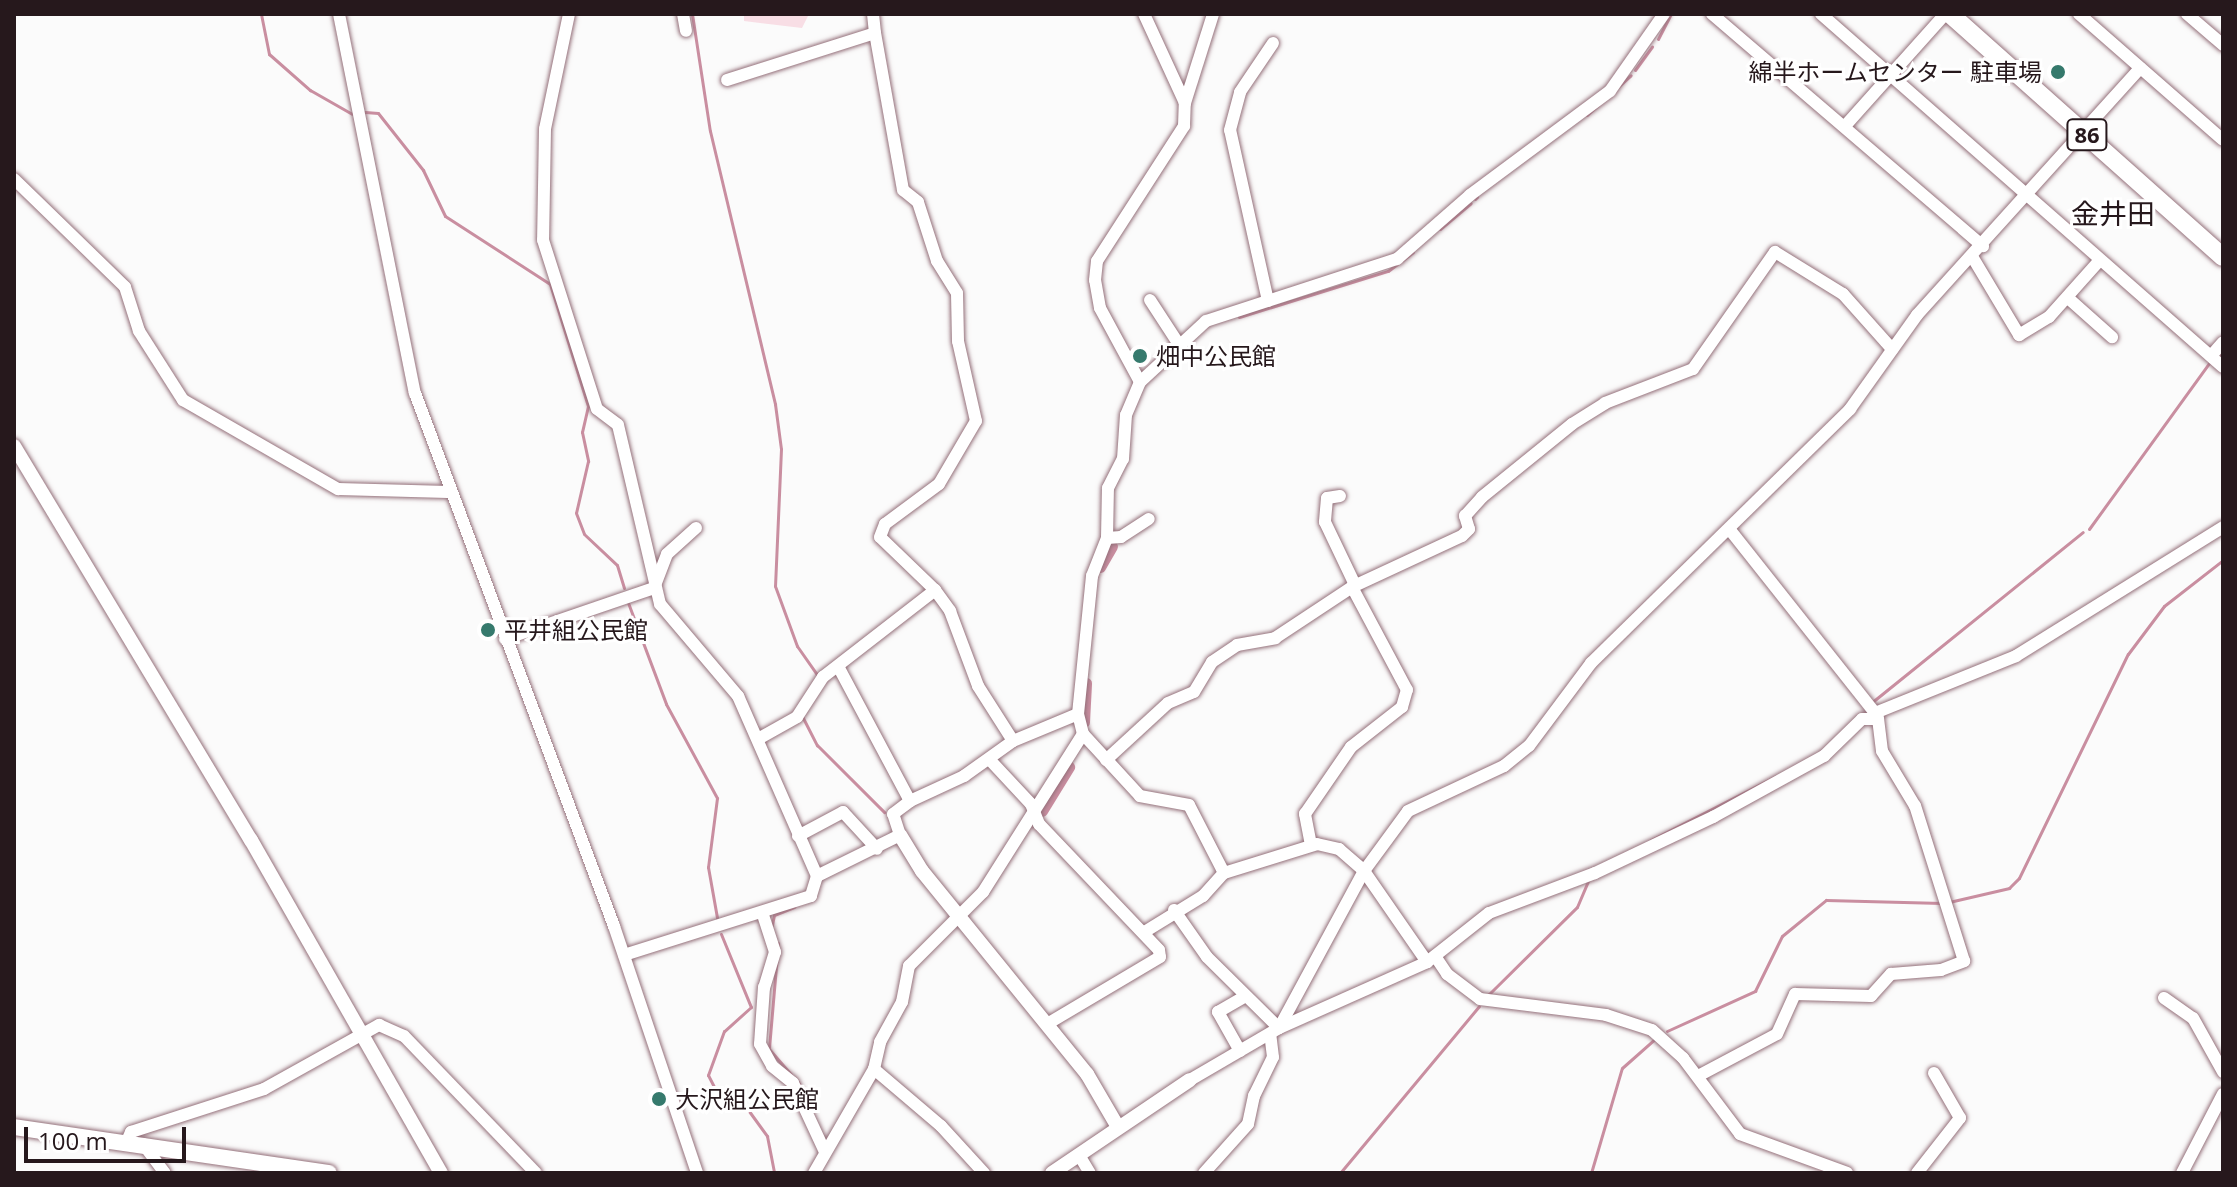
<!DOCTYPE html>
<html>
<head>
<meta charset="utf-8">
<style>
  body { margin:0 }
  #map { position:relative; width:2237px; height:1187px; overflow:hidden; background:#fbfbfb; font-family:"Open Sans","Noto Sans JP",sans-serif }
  div>[style] { position:absolute }
  [style*='--x'] { left:calc(var(--x)*1px); top:calc(var(--y)*1px); width:calc(var(--w)*1px); rotate:calc(var(--a)*1deg) }
  .stream>* { height:3px; margin:-1.5px; padding:0 1.5px; transform-origin:1.5px; border-radius:1.5px; background:#c98ea0 }
  .canal>* { height:11px; margin:-5.5px; padding:0 5.5px; transform-origin:5.5px; border-radius:5.5px; background:#c98ea0 }
  .building>* { inset:0; background:#f8dee5 }
  .roads { filter:drop-shadow(0 0 2px #94707a) drop-shadow(0 0 2px #94707a) }
  .minor>* { height:12px; margin:-6px; padding:0 6px; transform-origin:6px; border-radius:6px; background:#fff }
  .tertiary>* { height:14px; margin:-7px; padding:0 7px; transform-origin:7px; border-radius:7px; background:#fff }
  .secondary>* { height:16px; margin:-8px; padding:0 8px; transform-origin:8px; border-radius:8px; background:#fff }
  .primary>* { height:18px; margin:-9px; padding:0 9px; transform-origin:9px; border-radius:9px; background:#fff }
  .dots>* { width:22px; height:22px; translate:-50% -50%; box-sizing:border-box; border:4px solid #fff; border-radius:50% }
  span { translate:-50% -50%; white-space:nowrap; text-align:center; line-height:1.15; -webkit-text-stroke:6px #fff; paint-order:stroke }
  .shield-label span { padding:2px 6px; background:#fff; border:2px solid; border-radius:6px; -webkit-text-stroke-width:0 }
  .shield-label { font-size:22px; color:#26181c; font-weight:700 }
  .poi-label { font-size:24px; color:#26181c }
  .right { translate:-100% -50%; text-align:right }
  .left { translate:0 -50%; text-align:left }
  .quarter-label { font-size:28px; color:#26181c }
  .frame { position:absolute; inset:0; border:16px solid #26181c; pointer-events:none }
  .scale { position:absolute; left:24px; top:1127px; width:162px; height:36px; box-sizing:border-box; border:4px solid #26181c; border-top:0; padding-left:10px; font-size:24px; line-height:28px; white-space:nowrap; color:#26181c; -webkit-text-stroke:6px #fff; paint-order:stroke }
</style>
</head>
<body>
<div id="map">
  <div class="stream">
    <div style="--x:261;--y:14;--w:41;--a:78.7"></div>
    <div style="--x:269;--y:54;--w:55;--a:41.3"></div>
    <div style="--x:310;--y:90;--w:48;--a:29.7"></div>
    <div style="--x:692;--y:14;--w:118;--a:81.3"></div>
    <div style="--x:710;--y:131;--w:281;--a:76.6"></div>
    <div style="--x:775;--y:404;--w:45;--a:82.4"></div>
    <div style="--x:781;--y:449;--w:137;--a:92.5"></div>
    <div style="--x:775;--y:586;--w:64;--a:69.9"></div>
    <div style="--x:797;--y:646;--w:38;--a:55"></div>
    <div style="--x:1658;--y:39;--w:28;--a:-63"></div>
    <div style="--x:1635;--y:70;--w:29;--a:-54"></div>
    <div style="--x:365;--y:112;--w:13;--a:4"></div>
    <div style="--x:378;--y:113;--w:73;--a:51.7"></div>
    <div style="--x:423;--y:170;--w:51;--a:64.4"></div>
    <div style="--x:445;--y:216;--w:125;--a:32.9"></div>
    <div style="--x:550;--y:284;--w:128;--a:72.7"></div>
    <div style="--x:588;--y:406;--w:27;--a:103"></div>
    <div style="--x:582;--y:432;--w:30;--a:78"></div>
    <div style="--x:588;--y:461;--w:53;--a:103"></div>
    <div style="--x:576;--y:513;--w:22;--a:69"></div>
    <div style="--x:584;--y:534;--w:45;--a:43.2"></div>
    <div style="--x:617;--y:565;--w:24;--a:73"></div>
    <div style="--x:1587;--y:115;--w:59;--a:-42.3"></div>
    <div style="--x:1475;--y:199;--w:3;--a:-45"></div>
    <div style="--x:1440;--y:229;--w:40;--a:-40"></div>
    <div style="--x:1239;--y:317;--w:156;--a:-17.2"></div>
    <div style="--x:1388;--y:271;--w:31;--a:-37"></div>
    <div style="--x:2089;--y:529;--w:205;--a:-54.1"></div>
    <div style="--x:627;--y:600;--w:111;--a:69.4"></div>
    <div style="--x:666;--y:704;--w:107;--a:61.5"></div>
    <div style="--x:717;--y:798;--w:70;--a:97.4"></div>
    <div style="--x:708;--y:867;--w:57;--a:79.9"></div>
    <div style="--x:1871;--y:703;--w:272;--a:-38.9"></div>
    <div style="--x:802;--y:716;--w:33;--a:63"></div>
    <div style="--x:817;--y:745;--w:95;--a:45"></div>
    <div style="--x:1651;--y:840;--w:140;--a:-27.1"></div>
    <div style="--x:1949;--y:902;--w:62;--a:-13.1"></div>
    <div style="--x:2009;--y:888;--w:14;--a:-45"></div>
    <div style="--x:2019;--y:878;--w:249;--a:-64.1"></div>
    <div style="--x:2128;--y:654;--w:60;--a:-53.1"></div>
    <div style="--x:2164;--y:606;--w:75;--a:-37.9"></div>
    <div style="--x:772;--y:925;--w:10;--a:-79"></div>
    <div style="--x:774;--y:915;--w:22;--a:-22"></div>
    <div style="--x:721;--y:934;--w:79;--a:67.7"></div>
    <div style="--x:751;--y:1007;--w:36;--a:138"></div>
    <div style="--x:724;--y:1031;--w:47;--a:110"></div>
    <div style="--x:708;--y:1075;--w:16;--a:63"></div>
    <div style="--x:715;--y:1089;--w:36;--a:30"></div>
    <div style="--x:746;--y:1107;--w:36;--a:54"></div>
    <div style="--x:767;--y:1136;--w:38;--a:79"></div>
    <div style="--x:778;--y:943;--w:106;--a:94.9"></div>
    <div style="--x:769;--y:1049;--w:33;--a:49"></div>
    <div style="--x:1488;--y:995;--w:125;--a:-44.7"></div>
    <div style="--x:1577;--y:907;--w:30;--a:-67"></div>
    <div style="--x:1667;--y:1031;--w:97;--a:-24.4"></div>
    <div style="--x:1755;--y:991;--w:61;--a:-63.9"></div>
    <div style="--x:1782;--y:936;--w:57;--a:-39.3"></div>
    <div style="--x:1826;--y:900;--w:116;--a:1.5"></div>
    <div style="--x:798;--y:1082;--w:17;--a:62"></div>
    <div style="--x:1340;--y:1173;--w:217;--a:-50.2"></div>
    <div style="--x:1591;--y:1173;--w:109;--a:-73.6"></div>
    <div style="--x:1622;--y:1068;--w:45;--a:-41.4"></div>
  </div>
  <div class="canal">
    <div style="--x:1100;--y:567;--w:24;--a:-60"></div>
    <div style="--x:1084;--y:722;--w:39;--a:-87"></div>
    <div style="--x:1042;--y:811;--w:52;--a:-58.5"></div>
  </div>
  <div class="building">
    <div style="clip-path:polygon(744px 14px,809px 14px,802px 28px,744px 21px)"></div>
  </div>
  <div class="roads">
    <div class="minor">
      <div style="--x:339;--y:14;--w:387;--a:78.7"></div>
      <div style="--x:415;--y:393;--w:569;--a:69.53"></div>
      <div style="--x:614;--y:926;--w:261;--a:71.4"></div>
      <div style="--x:569;--y:14;--w:117;--a:101.8"></div>
      <div style="--x:545;--y:129;--w:111;--a:91"></div>
      <div style="--x:543;--y:240;--w:177;--a:72.3"></div>
      <div style="--x:597;--y:409;--w:26;--a:37"></div>
      <div style="--x:618;--y:425;--w:184;--a:76.8"></div>
      <div style="--x:660;--y:604;--w:121;--a:49.7"></div>
      <div style="--x:738;--y:696;--w:197;--a:66.3"></div>
      <div style="--x:817;--y:876;--w:21;--a:107"></div>
      <div style="--x:811;--y:896;--w:196;--a:162.5"></div>
      <div style="--x:683;--y:14;--w:17;--a:80"></div>
      <div style="--x:1712;--y:14;--w:357;--a:40.6"></div>
      <div style="--x:1821;--y:14;--w:535;--a:41.29"></div>
      <div style="--x:2079;--y:14;--w:191;--a:41.2"></div>
      <div style="--x:2187;--y:14;--w:48;--a:40.7"></div>
      <div style="--x:727;--y:80;--w:155;--a:-17.6"></div>
      <div style="--x:875;--y:33;--w:19;--a:-96"></div>
      <div style="--x:1185;--y:103;--w:93;--a:-72.5"></div>
      <div style="--x:1845;--y:126;--w:150;--a:-48.2"></div>
      <div style="--x:14;--y:179;--w:155;--a:44.2"></div>
      <div style="--x:125;--y:287;--w:46;--a:72.3"></div>
      <div style="--x:139;--y:331;--w:82;--a:57.5"></div>
      <div style="--x:183;--y:400;--w:179;--a:29.9"></div>
      <div style="--x:338;--y:489;--w:110;--a:1.6"></div>
      <div style="--x:1973;--y:258;--w:90;--a:59.1"></div>
      <div style="--x:2019;--y:335;--w:35;--a:-31"></div>
      <div style="--x:2049;--y:317;--w:76;--a:-48.2"></div>
      <div style="--x:2068;--y:298;--w:59;--a:41.6"></div>
      <div style="--x:1150;--y:300;--w:51;--a:56.9"></div>
      <div style="--x:1268;--y:301;--w:175;--a:-102.5"></div>
      <div style="--x:1230;--y:130;--w:39;--a:-75"></div>
      <div style="--x:1240;--y:92;--w:59;--a:-56"></div>
      <div style="--x:2211;--y:356;--w:18;--a:-49"></div>
      <div style="--x:1140;--y:382;--w:84;--a:-118.4"></div>
      <div style="--x:1100;--y:308;--w:28;--a:-100"></div>
      <div style="--x:1095;--y:280;--w:19;--a:-84"></div>
      <div style="--x:1097;--y:261;--w:161;--a:-57.2"></div>
      <div style="--x:1184;--y:126;--w:23;--a:-88"></div>
      <div style="--x:1185;--y:103;--w:98;--a:-114.7"></div>
      <div style="--x:1340;--y:496;--w:13;--a:171"></div>
      <div style="--x:1327;--y:498;--w:24;--a:95"></div>
      <div style="--x:1325;--y:522;--w:70;--a:64.5"></div>
      <div style="--x:1730;--y:530;--w:233;--a:51.6"></div>
      <div style="--x:1107;--y:538;--w:14;--a:-4"></div>
      <div style="--x:1121;--y:537;--w:33;--a:-33"></div>
      <div style="--x:654;--y:588;--w:36;--a:-69"></div>
      <div style="--x:667;--y:554;--w:39;--a:-42"></div>
      <div style="--x:935;--y:590;--w:26;--a:54"></div>
      <div style="--x:950;--y:611;--w:80;--a:69.5"></div>
      <div style="--x:978;--y:686;--w:65;--a:57.5"></div>
      <div style="--x:505;--y:639;--w:157;--a:-18.9"></div>
      <div style="--x:839;--y:668;--w:151;--a:61.9"></div>
      <div style="--x:758;--y:739;--w:45;--a:-29.4"></div>
      <div style="--x:797;--y:717;--w:48;--a:-57"></div>
      <div style="--x:823;--y:677;--w:142;--a:-37.8"></div>
      <div style="--x:935;--y:590;--w:76;--a:-136.1"></div>
      <div style="--x:880;--y:537;--w:14;--a:-69"></div>
      <div style="--x:885;--y:524;--w:67;--a:-36.5"></div>
      <div style="--x:939;--y:484;--w:73;--a:-59.6"></div>
      <div style="--x:976;--y:421;--w:82;--a:-102.7"></div>
      <div style="--x:958;--y:341;--w:48;--a:-91.2"></div>
      <div style="--x:957;--y:293;--w:38;--a:-122"></div>
      <div style="--x:937;--y:261;--w:62;--a:-107.9"></div>
      <div style="--x:918;--y:202;--w:19;--a:-141"></div>
      <div style="--x:903;--y:190;--w:159;--a:-100.1"></div>
      <div style="--x:989;--y:759;--w:62;--a:47"></div>
      <div style="--x:1031;--y:804;--w:22;--a:68"></div>
      <div style="--x:1039;--y:824;--w:174;--a:46.4"></div>
      <div style="--x:1159;--y:950;--w:7;--a:82"></div>
      <div style="--x:1160;--y:957;--w:131;--a:149.3"></div>
      <div style="--x:1106;--y:760;--w:84;--a:-42.6"></div>
      <div style="--x:1168;--y:703;--w:28;--a:-23"></div>
      <div style="--x:1194;--y:692;--w:35;--a:-59"></div>
      <div style="--x:1212;--y:662;--w:30;--a:-34"></div>
      <div style="--x:1237;--y:645;--w:39;--a:-10"></div>
      <div style="--x:1275;--y:638;--w:92;--a:-33.5"></div>
      <div style="--x:1352;--y:587;--w:121;--a:-24.9"></div>
      <div style="--x:1462;--y:536;--w:10;--a:-45"></div>
      <div style="--x:1469;--y:529;--w:14;--a:-107"></div>
      <div style="--x:1465;--y:516;--w:25;--a:-48"></div>
      <div style="--x:1482;--y:497;--w:116;--a:-39"></div>
      <div style="--x:1572;--y:424;--w:39;--a:-32"></div>
      <div style="--x:1605;--y:403;--w:94;--a:-21.1"></div>
      <div style="--x:1693;--y:369;--w:143;--a:-55"></div>
      <div style="--x:1775;--y:252;--w:80;--a:31.7"></div>
      <div style="--x:1843;--y:294;--w:74;--a:48.3"></div>
      <div style="--x:798;--y:836;--w:51;--a:-28.1"></div>
      <div style="--x:843;--y:812;--w:50;--a:47.4"></div>
      <div style="--x:1311;--y:845;--w:32;--a:-101"></div>
      <div style="--x:1305;--y:814;--w:81;--a:-55.5"></div>
      <div style="--x:1351;--y:747;--w:65;--a:-38.1"></div>
      <div style="--x:1402;--y:707;--w:18;--a:-74"></div>
      <div style="--x:1407;--y:690;--w:117;--a:-118.1"></div>
      <div style="--x:1224;--y:873;--w:76;--a:-117.2"></div>
      <div style="--x:1189;--y:805;--w:50;--a:-169.6"></div>
      <div style="--x:1140;--y:796;--w:84;--a:-132.6"></div>
      <div style="--x:1083;--y:734;--w:21;--a:-104"></div>
      <div style="--x:1078;--y:714;--w:139;--a:-84.2"></div>
      <div style="--x:1092;--y:576;--w:41;--a:-68.5"></div>
      <div style="--x:1107;--y:538;--w:50;--a:-88.9"></div>
      <div style="--x:1108;--y:488;--w:33;--a:-63"></div>
      <div style="--x:1123;--y:459;--w:44;--a:-86.1"></div>
      <div style="--x:1126;--y:415;--w:36;--a:-67"></div>
      <div style="--x:1140;--y:382;--w:90;--a:-42.7"></div>
      <div style="--x:1206;--y:321;--w:201;--a:-18"></div>
      <div style="--x:1397;--y:259;--w:97;--a:-41.2"></div>
      <div style="--x:1470;--y:195;--w:174;--a:-36.6"></div>
      <div style="--x:1610;--y:91;--w:94;--a:-55"></div>
      <div style="--x:817;--y:876;--w:93;--a:-26.3"></div>
      <div style="--x:900;--y:835;--w:22;--a:-108"></div>
      <div style="--x:893;--y:814;--w:21;--a:-37"></div>
      <div style="--x:910;--y:801;--w:60;--a:-24.8"></div>
      <div style="--x:964;--y:776;--w:60;--a:-35.5"></div>
      <div style="--x:1013;--y:741;--w:70;--a:-22.6"></div>
      <div style="--x:1174;--y:910;--w:57;--a:54.9"></div>
      <div style="--x:1207;--y:957;--w:101;--a:44.6"></div>
      <div style="--x:763;--y:915;--w:39;--a:72"></div>
      <div style="--x:775;--y:952;--w:37;--a:107"></div>
      <div style="--x:764;--y:987;--w:57;--a:94"></div>
      <div style="--x:760;--y:1044;--w:25;--a:61"></div>
      <div style="--x:772;--y:1066;--w:27;--a:39"></div>
      <div style="--x:793;--y:1083;--w:76;--a:65.1"></div>
      <div style="--x:1146;--y:931;--w:67;--a:-31.6"></div>
      <div style="--x:1203;--y:896;--w:31;--a:-48"></div>
      <div style="--x:1224;--y:873;--w:97;--a:-17.3"></div>
      <div style="--x:1317;--y:844;--w:23;--a:13"></div>
      <div style="--x:1339;--y:849;--w:33;--a:41"></div>
      <div style="--x:1364;--y:871;--w:111;--a:55.3"></div>
      <div style="--x:1435;--y:956;--w:22;--a:56"></div>
      <div style="--x:1447;--y:974;--w:41;--a:37.1"></div>
      <div style="--x:1480;--y:999;--w:127;--a:7.2"></div>
      <div style="--x:1606;--y:1015;--w:48;--a:18.1"></div>
      <div style="--x:1652;--y:1030;--w:42;--a:42.1"></div>
      <div style="--x:1683;--y:1058;--w:95;--a:53.1"></div>
      <div style="--x:1740;--y:1134;--w:114;--a:20"></div>
      <div style="--x:2164;--y:998;--w:35;--a:35"></div>
      <div style="--x:2193;--y:1018;--w:62;--a:60.9"></div>
      <div style="--x:1279;--y:1028;--w:179;--a:-61.6"></div>
      <div style="--x:1364;--y:871;--w:74;--a:-53.7"></div>
      <div style="--x:1408;--y:811;--w:106;--a:-25.1"></div>
      <div style="--x:1504;--y:766;--w:32;--a:-39"></div>
      <div style="--x:1529;--y:746;--w:104;--a:-53.2"></div>
      <div style="--x:1591;--y:663;--w:363;--a:-44.4"></div>
      <div style="--x:1850;--y:409;--w:115;--a:-54.5"></div>
      <div style="--x:1917;--y:315;--w:333;--a:-47.9"></div>
      <div style="--x:1240;--y:1051;--w:45;--a:-119.4"></div>
      <div style="--x:1218;--y:1012;--w:32;--a:-30"></div>
      <div style="--x:874;--y:1069;--w:88;--a:40.4"></div>
      <div style="--x:941;--y:1126;--w:64;--a:47.5"></div>
      <div style="--x:1698;--y:1076;--w:89;--a:-28"></div>
      <div style="--x:1777;--y:1034;--w:44;--a:-65.8"></div>
      <div style="--x:1795;--y:994;--w:76;--a:1.5"></div>
      <div style="--x:1871;--y:996;--w:30;--a:-48"></div>
      <div style="--x:1891;--y:974;--w:50;--a:-4.6"></div>
      <div style="--x:1941;--y:970;--w:25;--a:-21"></div>
      <div style="--x:1964;--y:961;--w:163;--a:-107.5"></div>
      <div style="--x:1915;--y:806;--w:64;--a:-121"></div>
      <div style="--x:1882;--y:751;--w:32;--a:-97"></div>
      <div style="--x:1190;--y:1080;--w:103;--a:-30.3"></div>
      <div style="--x:1279;--y:1028;--w:162;--a:-24"></div>
      <div style="--x:1427;--y:962;--w:79;--a:-38.3"></div>
      <div style="--x:1489;--y:913;--w:113;--a:-20.7"></div>
      <div style="--x:1595;--y:873;--w:131;--a:-25.4"></div>
      <div style="--x:1713;--y:817;--w:127;--a:-28.8"></div>
      <div style="--x:1824;--y:756;--w:53;--a:-44.2"></div>
      <div style="--x:1862;--y:719;--w:16;--a:0"></div>
      <div style="--x:1878;--y:719;--w:7;--a:-117"></div>
      <div style="--x:1875;--y:713;--w:152;--a:-22"></div>
      <div style="--x:2016;--y:656;--w:244;--a:-31.9"></div>
      <div style="--x:127;--y:1141;--w:10;--a:-66"></div>
      <div style="--x:131;--y:1132;--w:140;--a:-17.9"></div>
      <div style="--x:264;--y:1089;--w:132;--a:-29.1"></div>
      <div style="--x:379;--y:1025;--w:27;--a:24"></div>
      <div style="--x:404;--y:1036;--w:190;--a:46.1"></div>
      <div style="--x:143;--y:1144;--w:36;--a:53"></div>
      <div style="--x:1079;--y:1155;--w:21;--a:59"></div>
      <div style="--x:814;--y:1173;--w:120;--a:-60"></div>
      <div style="--x:874;--y:1069;--w:28;--a:-77"></div>
      <div style="--x:880;--y:1042;--w:46;--a:-61.2"></div>
      <div style="--x:902;--y:1002;--w:37;--a:-79"></div>
      <div style="--x:909;--y:966;--w:105;--a:-45"></div>
      <div style="--x:983;--y:892;--w:187;--a:-57.7"></div>
      <div style="--x:1204;--y:1173;--w:66;--a:-48.1"></div>
      <div style="--x:1248;--y:1124;--w:29;--a:-78"></div>
      <div style="--x:1254;--y:1096;--w:43;--a:-64"></div>
      <div style="--x:1273;--y:1057;--w:23;--a:-97"></div>
      <div style="--x:1917;--y:1173;--w:70;--a:-52"></div>
      <div style="--x:1960;--y:1118;--w:52;--a:-120"></div>
      <div style="--x:2182;--y:1173;--w:89;--a:-62.6"></div>
    </div>
    <div class="tertiary">
      <div style="--x:14;--y:446;--w:460;--a:59"></div>
      <div style="--x:251;--y:840;--w:383;--a:60.3"></div>
      <div style="--x:900;--y:835;--w:42;--a:58.6"></div>
      <div style="--x:922;--y:871;--w:262;--a:50.9"></div>
      <div style="--x:1087;--y:1074;--w:61;--a:59.7"></div>
      <div style="--x:1052;--y:1173;--w:166;--a:-34"></div>
    </div>
    <div class="secondary">
      <div style="--x:14;--y:1127;--w:318;--a:8.3"></div>
    </div>
    <div class="primary">
      <div style="--x:1950;--y:14;--w:365;--a:41.7"></div>
    </div>
  </div>
  <div class="dots">
    <div style="left:2058px;top:72px;background:#367a6d"></div>
    <div style="left:1140px;top:356px;background:#367a6d"></div>
    <div style="left:488px;top:630px;background:#367a6d"></div>
    <div style="left:659px;top:1099px;background:#367a6d"></div>
  </div>
  <div class="shield-label">
    <span style="left:2087px;top:135px">86</span>
  </div>
  <div class="poi-label">
    <span class="right" style="left:2042px;top:72px">綿半ホームセンター 駐車場</span>
    <span class="left" style="left:1156px;top:356px">畑中公民館</span>
    <span class="left" style="left:504px;top:630px">平井組公民館</span>
    <span class="left" style="left:675px;top:1099px">大沢組公民館</span>
  </div>
  <div class="quarter-label">
    <span style="left:2113px;top:213px">金井田</span>
  </div>
  <div class="frame"></div>
  <div class="scale">100 m</div>
</div>
</body>
</html>
